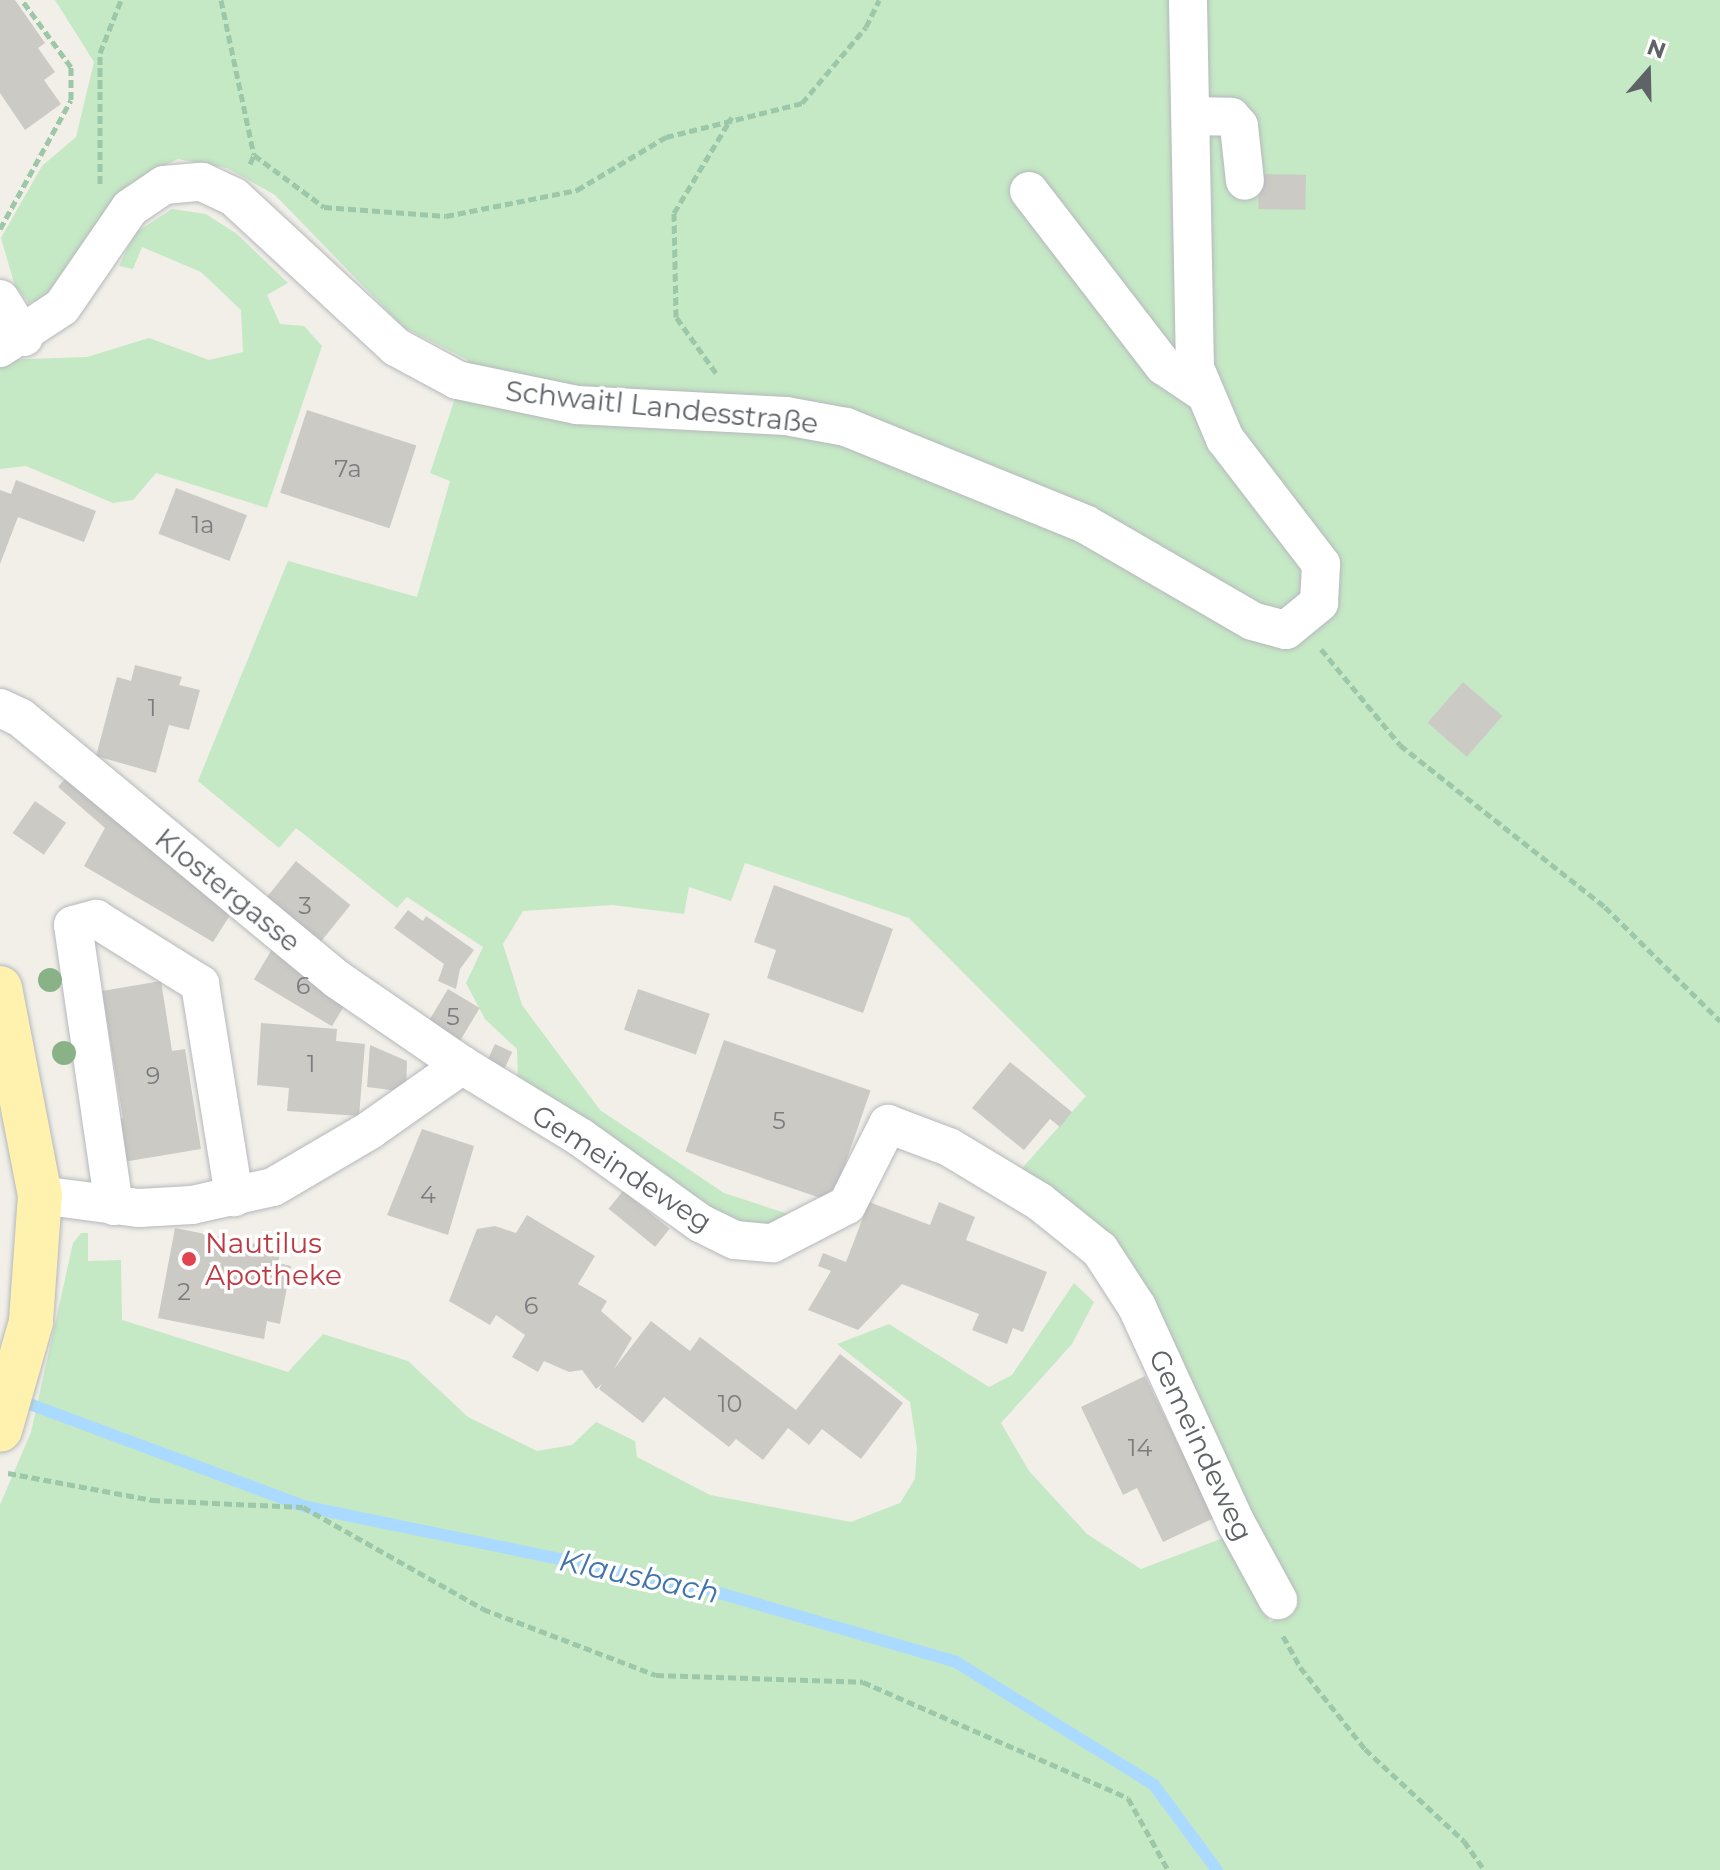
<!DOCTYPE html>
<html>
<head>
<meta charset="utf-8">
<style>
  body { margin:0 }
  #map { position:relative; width:1720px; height:1870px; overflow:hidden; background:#f1efe8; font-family:Montserrat,sans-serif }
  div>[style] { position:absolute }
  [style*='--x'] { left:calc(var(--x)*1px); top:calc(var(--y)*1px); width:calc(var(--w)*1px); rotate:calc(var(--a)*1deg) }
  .green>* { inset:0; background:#c5e8c5 }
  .stream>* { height:12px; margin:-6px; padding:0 6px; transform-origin:6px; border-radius:6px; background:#aadaff }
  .building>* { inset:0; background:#cccac5; transform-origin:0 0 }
  .path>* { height:5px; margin-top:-2.5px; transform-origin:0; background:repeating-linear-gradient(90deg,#9cc7a9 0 8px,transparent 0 12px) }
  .roads { filter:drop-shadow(0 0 2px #b5b8bc) drop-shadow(0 0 2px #b5b8bc) }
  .minor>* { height:38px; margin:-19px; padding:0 19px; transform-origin:19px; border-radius:19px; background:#fff }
  .major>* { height:44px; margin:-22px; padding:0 22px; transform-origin:22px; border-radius:22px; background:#fff2af }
  .trees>* { width:24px; height:24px; margin:-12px; border-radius:50%; background:#89b387 }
  .dots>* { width:22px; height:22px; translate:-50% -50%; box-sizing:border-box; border:4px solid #fff; border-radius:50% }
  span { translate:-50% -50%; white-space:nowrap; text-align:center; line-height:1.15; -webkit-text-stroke:7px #fff; paint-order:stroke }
  .number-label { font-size:24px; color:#7a7d7f }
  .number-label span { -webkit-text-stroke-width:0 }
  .street-label { font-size:28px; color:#5f6368 }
  .health-label { font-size:28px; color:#be3a42 }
  .left { translate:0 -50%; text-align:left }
  .water-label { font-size:30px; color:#4174aa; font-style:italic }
  .north { position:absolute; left:1608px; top:32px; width:80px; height:80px; -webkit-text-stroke:6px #fff; paint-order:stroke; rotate:20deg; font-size:22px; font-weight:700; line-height:32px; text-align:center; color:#5f6368 }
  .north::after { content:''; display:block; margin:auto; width:28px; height:36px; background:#5f6368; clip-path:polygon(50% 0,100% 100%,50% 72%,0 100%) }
</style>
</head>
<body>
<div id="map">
  <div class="green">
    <div style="clip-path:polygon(55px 0,1720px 0,1720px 1870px,0 1870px,0 1505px,31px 1432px,73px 1243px,81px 1233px,88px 1233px,88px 1261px,121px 1260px,122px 1320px,288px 1372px,323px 1334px,408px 1361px,468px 1417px,537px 1451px,572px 1445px,596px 1422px,635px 1441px,637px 1457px,710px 1495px,851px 1522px,900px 1503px,915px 1479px,917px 1448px,910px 1402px,837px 1344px,889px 1324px,989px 1387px,1012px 1375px,1074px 1283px,1094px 1302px,1072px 1344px,1001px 1423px,1029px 1471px,1087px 1534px,1141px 1569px,1231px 1535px,1270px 1622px,1298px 1606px,1118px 1255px,1017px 1174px,1086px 1096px,909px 918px,745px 863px,731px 901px,689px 887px,684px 914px,613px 905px,523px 911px,503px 944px,522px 1005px,600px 1110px,724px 1193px,785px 1213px,795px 1227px,733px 1221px,518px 1083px,517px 1049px,485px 1019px,466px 983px,483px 947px,407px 897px,397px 908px,296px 828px,279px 848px,198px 781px,288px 561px,417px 597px,450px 481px,430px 473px,468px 360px,403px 327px,275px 195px,227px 168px,178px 159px,138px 179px,43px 299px,29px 303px,15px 286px,1px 238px,42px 166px,76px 137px,94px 62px)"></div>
    <div style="clip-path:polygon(172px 209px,206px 214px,237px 234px,288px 283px,267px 295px,280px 324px,304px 326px,322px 346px,267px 508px,156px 473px,133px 500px,113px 503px,26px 466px,0 469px,0 360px,87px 357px,149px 338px,209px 360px,243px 352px,241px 310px,201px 272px,142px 247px,133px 269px,119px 266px,135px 233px)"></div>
  </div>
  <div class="stream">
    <div style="--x:16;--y:1399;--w:310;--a:20.4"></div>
    <div style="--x:307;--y:1507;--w:403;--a:11.6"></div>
    <div style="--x:702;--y:1588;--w:265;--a:16.2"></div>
    <div style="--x:956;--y:1662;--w:233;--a:31.8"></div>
    <div style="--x:1154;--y:1785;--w:106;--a:53.5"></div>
  </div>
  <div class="building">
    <div style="clip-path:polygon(0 0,15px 0,45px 43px,38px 48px,55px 72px,44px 80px,61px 104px,25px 130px,0 93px)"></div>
    <div style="left:1259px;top:174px;width:47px;height:35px;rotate:1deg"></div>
    <div style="left:307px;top:410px;width:115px;height:87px;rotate:18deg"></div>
    <div style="clip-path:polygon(16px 480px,96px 511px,84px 542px,18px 517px,0 564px,0 490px,11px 494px)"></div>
    <div style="left:176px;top:488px;width:76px;height:49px;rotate:21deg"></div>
    <div style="clip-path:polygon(135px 665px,182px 677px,179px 685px,200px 690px,189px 730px,169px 725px,156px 773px,96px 756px,117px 677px,131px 681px)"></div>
    <div style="left:1463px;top:682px;width:52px;height:54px;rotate:41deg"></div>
    <div style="clip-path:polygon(74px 768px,239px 901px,213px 942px,84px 866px,105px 828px,58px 787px)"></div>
    <div style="left:35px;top:801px;width:38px;height:39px;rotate:35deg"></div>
    <div style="left:296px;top:861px;width:70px;height:60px;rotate:39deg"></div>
    <div style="clip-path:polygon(774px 885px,893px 929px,863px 1013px,767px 978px,776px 950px,754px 942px)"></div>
    <div style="clip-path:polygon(408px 910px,423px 921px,426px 916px,474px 950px,460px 969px,456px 989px,438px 981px,444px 964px,394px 928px)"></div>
    <div style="left:274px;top:946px;width:91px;height:39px;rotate:31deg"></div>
    <div style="clip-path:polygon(161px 981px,172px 1051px,185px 1049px,201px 1149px,123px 1162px,116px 1119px,123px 1118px,102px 991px)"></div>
    <div style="left:448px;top:989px;width:37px;height:44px;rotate:31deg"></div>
    <div style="left:638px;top:989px;width:76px;height:43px;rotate:19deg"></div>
    <div style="clip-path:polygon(261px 1023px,337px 1029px,336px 1041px,365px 1044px,359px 1116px,287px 1111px,289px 1088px,257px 1085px)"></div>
    <div style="left:724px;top:1040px;width:155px;height:118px;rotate:19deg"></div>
    <div style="left:495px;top:1044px;width:19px;height:21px;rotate:25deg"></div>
    <div style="clip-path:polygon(370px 1045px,407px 1061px,406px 1092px,367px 1087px)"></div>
    <div style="clip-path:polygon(1010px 1062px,1072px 1112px,1060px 1127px,1050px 1119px,1024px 1150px,972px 1108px)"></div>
    <div style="clip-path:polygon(422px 1129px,474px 1146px,448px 1235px,387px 1215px)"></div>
    <div style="left:623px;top:1191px;width:60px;height:23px;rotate:39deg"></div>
    <div style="clip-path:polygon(869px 1202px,930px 1225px,939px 1202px,975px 1217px,966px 1240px,1047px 1272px,1023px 1332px,1013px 1328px,1007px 1344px,972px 1330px,979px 1314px,902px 1284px,858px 1330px,808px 1310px,831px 1271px,818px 1266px,823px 1253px,846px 1262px)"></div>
    <div style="clip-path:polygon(527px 1215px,595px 1256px,578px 1284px,607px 1301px,601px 1311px,632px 1338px,614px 1369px,651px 1321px,690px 1351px,700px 1337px,796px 1410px,840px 1354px,903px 1403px,861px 1459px,822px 1429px,809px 1445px,788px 1428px,763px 1460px,736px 1439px,729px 1447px,664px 1397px,643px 1423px,599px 1389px,602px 1384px,596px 1389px,582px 1370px,569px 1372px,544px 1361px,538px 1372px,512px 1357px,525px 1335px,496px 1315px,490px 1325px,449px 1301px,477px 1229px,495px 1226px,516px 1233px)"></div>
    <div style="clip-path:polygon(175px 1228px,281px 1249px,278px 1263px,291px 1266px,280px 1324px,267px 1321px,264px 1339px,158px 1318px)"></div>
    <div style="clip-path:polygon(1145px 1376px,1214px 1518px,1163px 1542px,1137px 1488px,1123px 1495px,1081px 1407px)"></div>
  </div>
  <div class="path">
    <div style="--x:221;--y:0;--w:158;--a:78"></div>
    <div style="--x:250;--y:164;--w:10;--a:-66"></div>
    <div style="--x:254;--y:155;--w:87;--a:36.6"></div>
    <div style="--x:324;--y:207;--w:122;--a:4.2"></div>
    <div style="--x:446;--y:216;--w:134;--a:-11.2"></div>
    <div style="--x:577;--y:190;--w:104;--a:-30.8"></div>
    <div style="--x:666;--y:137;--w:140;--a:-14"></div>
    <div style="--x:802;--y:103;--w:99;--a:-49.9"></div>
    <div style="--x:866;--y:27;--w:30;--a:-64"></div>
    <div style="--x:100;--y:184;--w:131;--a:-90"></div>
    <div style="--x:100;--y:53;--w:57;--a:-68.4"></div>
    <div style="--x:0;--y:229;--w:147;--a:-61.2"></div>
    <div style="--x:71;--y:100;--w:33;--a:-90"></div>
    <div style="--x:71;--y:67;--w:83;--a:-126.2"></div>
    <div style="--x:716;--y:373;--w:69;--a:-125.5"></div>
    <div style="--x:676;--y:317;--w:104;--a:-91.1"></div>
    <div style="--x:674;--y:213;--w:112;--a:-58.9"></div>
    <div style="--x:1321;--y:649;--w:124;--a:50.5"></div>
    <div style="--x:1400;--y:745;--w:261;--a:38.3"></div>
    <div style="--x:1605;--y:907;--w:162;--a:44.7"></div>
    <div style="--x:8;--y:1473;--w:147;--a:10.6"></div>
    <div style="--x:152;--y:1500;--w:151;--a:2.7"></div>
    <div style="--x:303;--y:1507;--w:207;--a:29.5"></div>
    <div style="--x:483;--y:1609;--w:185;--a:20.9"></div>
    <div style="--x:656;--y:1675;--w:207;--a:1.9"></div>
    <div style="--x:863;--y:1682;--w:289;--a:23.6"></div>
    <div style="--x:1128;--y:1798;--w:82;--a:60.9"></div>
    <div style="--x:1283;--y:1636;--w:35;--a:61"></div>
    <div style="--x:1300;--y:1667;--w:105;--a:51.6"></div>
    <div style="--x:1365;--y:1749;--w:135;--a:42.9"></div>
    <div style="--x:1464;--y:1841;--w:35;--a:55"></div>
  </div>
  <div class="roads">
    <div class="minor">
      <div style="--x:1192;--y:116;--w:39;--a:1"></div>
      <div style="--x:1231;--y:117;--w:12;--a:48"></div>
      <div style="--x:1239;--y:126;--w:55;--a:83.8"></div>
      <div style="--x:1029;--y:191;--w:221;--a:52.4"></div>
      <div style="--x:1164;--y:366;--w:43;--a:33.7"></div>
      <div style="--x:0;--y:299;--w:45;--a:57.7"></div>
      <div style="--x:0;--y:348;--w:74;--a:-33.5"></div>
      <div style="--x:62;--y:307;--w:120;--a:-55.5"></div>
      <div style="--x:130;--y:208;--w:41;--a:-34.1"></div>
      <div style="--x:164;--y:185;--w:38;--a:-5"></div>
      <div style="--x:202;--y:182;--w:35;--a:25"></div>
      <div style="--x:234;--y:197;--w:221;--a:42.8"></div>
      <div style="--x:396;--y:347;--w:69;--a:28.4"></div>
      <div style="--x:457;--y:380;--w:123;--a:11.8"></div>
      <div style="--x:577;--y:405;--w:209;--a:3"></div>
      <div style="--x:786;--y:416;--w:61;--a:10.4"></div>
      <div style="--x:846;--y:427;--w:258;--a:22.1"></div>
      <div style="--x:1085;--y:524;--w:193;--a:30.1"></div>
      <div style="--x:1252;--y:621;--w:35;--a:15"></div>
      <div style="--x:1286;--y:630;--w:43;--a:-39.3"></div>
      <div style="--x:1319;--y:603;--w:39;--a:-87"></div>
      <div style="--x:1321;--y:564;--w:158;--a:-127.5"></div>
      <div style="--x:1225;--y:439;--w:77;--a:-112.9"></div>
      <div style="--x:1195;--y:368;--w:368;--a:-91.1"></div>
      <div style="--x:0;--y:708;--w:23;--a:25"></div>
      <div style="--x:21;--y:718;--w:411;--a:39.6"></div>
      <div style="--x:338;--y:980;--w:150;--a:34.4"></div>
      <div style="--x:40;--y:1195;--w:100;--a:7.5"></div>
      <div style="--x:139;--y:1208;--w:53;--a:-3.2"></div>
      <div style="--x:192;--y:1205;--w:83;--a:-12.5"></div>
      <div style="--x:273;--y:1187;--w:113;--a:-30.4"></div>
      <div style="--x:370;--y:1130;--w:113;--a:-35.2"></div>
      <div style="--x:462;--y:1065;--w:138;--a:31.4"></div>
      <div style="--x:580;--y:1137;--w:148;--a:35.6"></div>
      <div style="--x:700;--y:1223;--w:39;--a:26"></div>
      <div style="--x:735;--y:1240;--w:38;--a:5"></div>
      <div style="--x:773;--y:1243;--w:83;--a:-27.2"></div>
      <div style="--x:847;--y:1205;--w:91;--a:-63.2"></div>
      <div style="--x:888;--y:1124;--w:65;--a:20.7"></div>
      <div style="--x:949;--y:1147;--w:106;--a:31.1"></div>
      <div style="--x:1040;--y:1202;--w:77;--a:38.7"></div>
      <div style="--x:1100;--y:1250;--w:68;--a:57"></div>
      <div style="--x:1137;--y:1307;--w:238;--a:65.4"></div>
      <div style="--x:1236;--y:1523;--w:88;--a:61.4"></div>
      <div style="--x:114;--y:1206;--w:284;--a:-98.3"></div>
      <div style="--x:73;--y:925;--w:24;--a:-15"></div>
      <div style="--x:96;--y:919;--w:123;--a:32"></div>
      <div style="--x:200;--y:984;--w:216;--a:80.9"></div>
    </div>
    <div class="major">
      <div style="--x:0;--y:988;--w:211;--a:79.1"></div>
      <div style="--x:40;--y:1195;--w:127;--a:94.1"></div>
      <div style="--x:31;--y:1322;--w:112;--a:106"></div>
    </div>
  </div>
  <div class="trees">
    <div style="left:50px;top:980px"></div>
    <div style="left:64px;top:1053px"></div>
  </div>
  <div class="dots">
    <div style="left:189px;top:1259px;background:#e0444e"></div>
  </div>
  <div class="number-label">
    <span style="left:348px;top:469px">7a</span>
    <span style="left:203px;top:525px">1a</span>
    <span style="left:152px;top:708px">1</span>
    <span style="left:305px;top:906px">3</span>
    <span style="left:303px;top:986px">6</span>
    <span style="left:453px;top:1017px">5</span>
    <span style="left:311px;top:1064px">1</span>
    <span style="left:153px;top:1076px">9</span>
    <span style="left:779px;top:1121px">5</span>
    <span style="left:428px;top:1195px">4</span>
    <span style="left:184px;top:1292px">2</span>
    <span style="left:531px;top:1306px">6</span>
    <span style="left:730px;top:1404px">10</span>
    <span style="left:1140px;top:1448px">14</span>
  </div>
  <div class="street-label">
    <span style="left:662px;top:407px;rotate:6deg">Schwaitl Landesstraße</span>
    <span style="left:228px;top:890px;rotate:39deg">Klostergasse</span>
    <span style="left:622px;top:1168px;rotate:33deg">Gemeindeweg</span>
    <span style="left:1201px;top:1445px;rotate:65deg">Gemeindeweg</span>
  </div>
  <div class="health-label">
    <span class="left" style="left:205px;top:1259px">Nautilus<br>Apotheke</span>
  </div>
  <div class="water-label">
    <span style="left:639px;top:1577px;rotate:12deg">Klausbach</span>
  </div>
  <div class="north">N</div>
</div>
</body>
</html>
